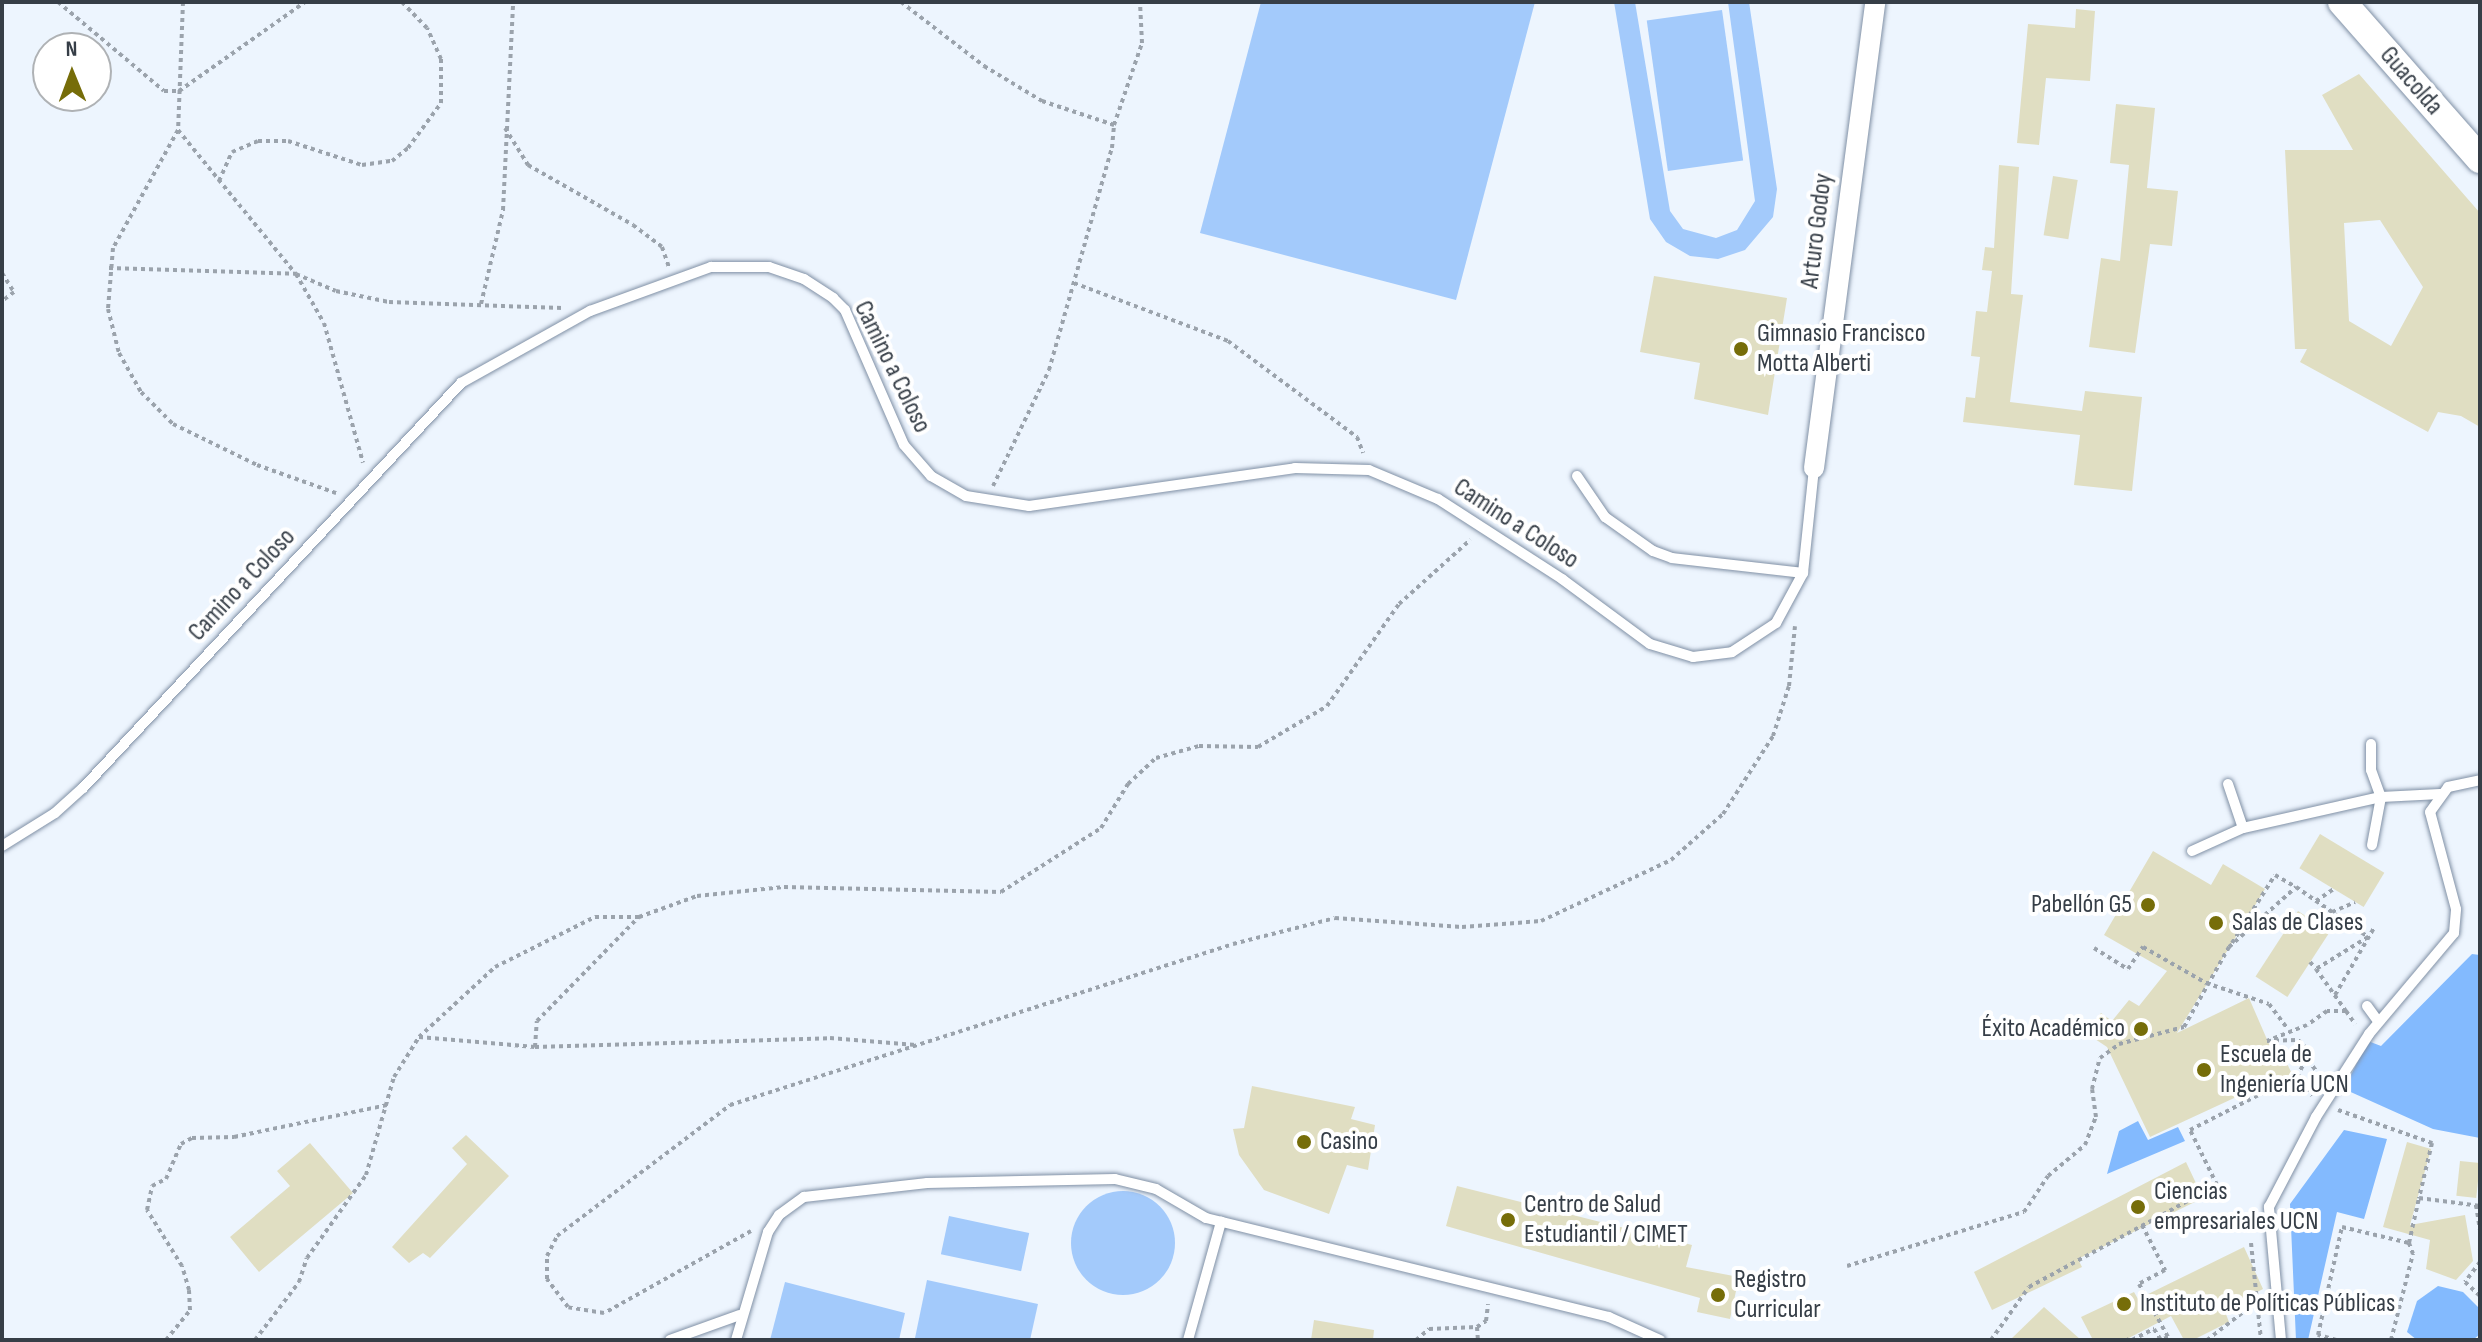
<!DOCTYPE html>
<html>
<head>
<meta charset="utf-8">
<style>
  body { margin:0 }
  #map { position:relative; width:2482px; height:1342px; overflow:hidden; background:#edf5fe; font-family:"Sofia Sans Condensed",sans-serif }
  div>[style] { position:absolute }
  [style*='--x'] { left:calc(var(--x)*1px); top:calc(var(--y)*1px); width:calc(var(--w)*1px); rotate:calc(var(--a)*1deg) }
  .green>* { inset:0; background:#a3cafb; transform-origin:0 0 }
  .round { border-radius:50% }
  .forest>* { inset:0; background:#83bafe }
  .building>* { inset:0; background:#e0dec2; transform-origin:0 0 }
  .path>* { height:4px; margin-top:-2px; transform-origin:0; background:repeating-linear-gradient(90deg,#9ba3ac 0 4px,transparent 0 8px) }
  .roads { filter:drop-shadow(0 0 2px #8090a5) drop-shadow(0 0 2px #8090a5) }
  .lane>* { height:10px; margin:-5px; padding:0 5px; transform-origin:5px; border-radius:5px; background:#fff }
  .street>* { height:20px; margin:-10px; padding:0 10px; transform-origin:10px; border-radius:10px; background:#fff }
  .secondary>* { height:28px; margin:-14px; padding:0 14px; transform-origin:14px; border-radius:14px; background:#fff }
  .dots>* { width:22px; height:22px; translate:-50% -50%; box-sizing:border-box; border:4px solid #fff; border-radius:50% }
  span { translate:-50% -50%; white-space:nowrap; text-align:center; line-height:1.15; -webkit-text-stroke:8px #fff; paint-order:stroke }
  .street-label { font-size:26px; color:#363e47 }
  .poi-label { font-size:26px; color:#363e47 }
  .left { translate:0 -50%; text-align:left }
  .right { translate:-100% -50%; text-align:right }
  .frame { position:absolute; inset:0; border:4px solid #363e47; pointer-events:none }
  .north { position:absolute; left:32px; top:32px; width:80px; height:80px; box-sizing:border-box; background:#fff; border:2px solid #afb2b5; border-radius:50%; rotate:359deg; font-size:22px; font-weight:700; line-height:32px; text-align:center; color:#363e47 }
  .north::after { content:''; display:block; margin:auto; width:28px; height:36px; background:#766d09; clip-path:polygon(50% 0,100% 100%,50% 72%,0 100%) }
</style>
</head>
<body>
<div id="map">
  <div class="green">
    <div style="clip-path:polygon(1261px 2px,1535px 2px,1456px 300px,1200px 233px)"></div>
    <div style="clip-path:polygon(1614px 2px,1635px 2px,1670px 211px,1683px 229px,1716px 238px,1737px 230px,1755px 201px,1728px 2px,1749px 2px,1777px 189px,1773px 217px,1745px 250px,1718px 259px,1690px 256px,1666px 242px,1650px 219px)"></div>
    <div style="left:1722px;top:10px;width:152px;height:76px;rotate:82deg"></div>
    <div class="round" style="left:1071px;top:1191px;width:104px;height:104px"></div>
    <div style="left:949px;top:1216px;width:82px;height:39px;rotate:12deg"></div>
    <div style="clip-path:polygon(927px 1280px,1038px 1304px,1030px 1340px,915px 1338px)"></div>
    <div style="clip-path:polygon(785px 1282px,905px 1313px,899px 1340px,770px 1340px)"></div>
  </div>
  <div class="forest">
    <div style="clip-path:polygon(2472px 954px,2480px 955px,2480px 1138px,2433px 1129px,2344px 1089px,2368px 1041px,2381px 1046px)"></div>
    <div style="clip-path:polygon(2138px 1121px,2148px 1140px,2178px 1127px,2185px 1141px,2107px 1174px,2119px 1131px)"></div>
    <div style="clip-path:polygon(2344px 1130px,2387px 1139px,2364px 1219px,2337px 1212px,2308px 1340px,2296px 1340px,2290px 1204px)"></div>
    <div style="clip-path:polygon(2438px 1286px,2463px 1292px,2480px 1309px,2480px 1334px,2473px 1340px,2417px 1340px,2407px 1332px,2417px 1301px)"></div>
  </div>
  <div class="building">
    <div style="clip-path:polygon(2076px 9px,2095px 11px,2090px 81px,2046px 78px,2039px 145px,2017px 143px,2028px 24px,2075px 28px)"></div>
    <div style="clip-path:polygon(evenodd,2359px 74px,2480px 213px,2480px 427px,2461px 416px,2438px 412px,2428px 432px,2300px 362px,2307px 349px,2295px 349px,2285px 150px,2353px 150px,2322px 95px,2359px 74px,2380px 220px,2423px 287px,2391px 346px,2349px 321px,2344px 223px,2380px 220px)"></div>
    <div style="clip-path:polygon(2116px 104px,2155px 108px,2147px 188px,2178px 191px,2172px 246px,2150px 244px,2135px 353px,2089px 347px,2101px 258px,2120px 261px,2129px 165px,2110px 163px)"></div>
    <div style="clip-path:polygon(1999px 165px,2019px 167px,2011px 294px,2023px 295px,2010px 402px,2082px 411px,2085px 391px,2142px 397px,2132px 491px,2074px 485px,2080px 435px,1963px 422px,1966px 397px,1975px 398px,1980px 357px,1971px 356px,1976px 311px,1987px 312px,1992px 271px,1982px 270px,1985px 247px,1994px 248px)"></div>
    <div style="left:2053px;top:176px;width:25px;height:60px;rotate:9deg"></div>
    <div style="clip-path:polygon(1654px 276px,1787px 298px,1768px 415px,1694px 399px,1700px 363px,1640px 352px)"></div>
    <div style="left:2320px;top:834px;width:75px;height:40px;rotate:31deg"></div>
    <div style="clip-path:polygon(2153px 851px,2211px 885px,2223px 864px,2265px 889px,2177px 1033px,2249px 998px,2269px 1044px,2280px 1049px,2294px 1078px,2245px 1093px,2150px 1137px,2107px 1047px,2086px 1033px,2101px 1013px,2112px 1021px,2129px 1000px,2139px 1006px,2167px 971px,2104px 935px)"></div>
    <div style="left:2298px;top:911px;width:38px;height:78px;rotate:33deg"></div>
    <div style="clip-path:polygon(1252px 1086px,1355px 1107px,1351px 1119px,1375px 1125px,1368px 1170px,1347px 1165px,1329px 1214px,1264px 1190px,1239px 1155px,1233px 1129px,1244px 1128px)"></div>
    <div style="clip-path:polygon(466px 1135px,509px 1176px,430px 1258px,423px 1253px,409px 1263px,392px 1247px,467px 1164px,452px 1148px)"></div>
    <div style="clip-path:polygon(2407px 1142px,2431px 1149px,2410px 1225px,2465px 1215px,2473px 1261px,2456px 1280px,2426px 1269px,2430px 1240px,2383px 1227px)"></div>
    <div style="clip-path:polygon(310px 1143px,353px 1193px,259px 1272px,230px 1237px,290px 1186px,277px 1171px)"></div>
    <div style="left:2460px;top:1161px;width:20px;height:35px;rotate:6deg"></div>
    <div style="clip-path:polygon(2186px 1162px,2203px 1198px,2078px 1259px,2082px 1267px,1992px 1310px,1974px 1272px)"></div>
    <div style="clip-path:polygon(1457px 1186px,1692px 1245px,1686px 1267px,1739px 1277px,1730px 1319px,1697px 1312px,1700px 1298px,1446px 1226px)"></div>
    <div style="clip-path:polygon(2244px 1247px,2263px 1289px,2224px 1309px,2229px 1322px,2193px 1340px,2184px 1340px,2171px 1316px,2125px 1340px,2093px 1340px,2081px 1317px,2134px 1292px,2138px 1299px)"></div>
    <div style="clip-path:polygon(2044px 1307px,2081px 1340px,2010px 1340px)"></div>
    <div style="clip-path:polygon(1314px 1320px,1374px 1330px,1373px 1340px,1311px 1340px)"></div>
  </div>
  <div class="path">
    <div style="--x:58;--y:2;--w:138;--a:40"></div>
    <div style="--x:164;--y:91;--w:15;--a:0"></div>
    <div style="--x:179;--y:91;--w:154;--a:-35.2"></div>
    <div style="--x:183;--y:2;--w:128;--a:92.2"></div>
    <div style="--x:178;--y:130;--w:186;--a:50.7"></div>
    <div style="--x:296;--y:274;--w:56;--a:60.3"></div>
    <div style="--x:324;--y:323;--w:145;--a:74.4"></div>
    <div style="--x:901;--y:2;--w:105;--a:37.6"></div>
    <div style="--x:984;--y:66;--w:68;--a:31.1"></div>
    <div style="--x:1042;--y:101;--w:76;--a:18.4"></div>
    <div style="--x:505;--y:128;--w:44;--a:58.1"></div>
    <div style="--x:528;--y:165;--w:121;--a:29.7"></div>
    <div style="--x:633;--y:225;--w:36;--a:37"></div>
    <div style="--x:662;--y:247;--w:21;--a:71"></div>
    <div style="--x:178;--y:130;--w:135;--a:118.8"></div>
    <div style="--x:113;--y:248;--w:61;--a:94.7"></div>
    <div style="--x:108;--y:309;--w:45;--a:76"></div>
    <div style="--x:119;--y:353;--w:45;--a:60.6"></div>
    <div style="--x:141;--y:392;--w:45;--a:45"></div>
    <div style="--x:173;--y:424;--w:93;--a:26"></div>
    <div style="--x:257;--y:465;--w:84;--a:19.5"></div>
    <div style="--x:219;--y:181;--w:32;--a:-66"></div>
    <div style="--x:232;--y:152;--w:28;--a:-23"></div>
    <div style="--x:258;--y:141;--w:30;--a:0"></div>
    <div style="--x:288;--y:141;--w:78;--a:18"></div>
    <div style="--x:362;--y:165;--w:30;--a:-8"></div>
    <div style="--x:392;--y:161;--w:21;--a:-39"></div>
    <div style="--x:408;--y:148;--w:56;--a:-53.7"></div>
    <div style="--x:441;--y:103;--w:44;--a:-90"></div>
    <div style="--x:441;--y:59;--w:34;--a:-114"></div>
    <div style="--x:427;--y:28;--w:36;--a:-134"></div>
    <div style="--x:109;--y:268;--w:187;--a:1.8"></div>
    <div style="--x:296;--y:274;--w:43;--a:23"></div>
    <div style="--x:336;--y:291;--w:54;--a:11.7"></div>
    <div style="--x:389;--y:302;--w:174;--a:2"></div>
    <div style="--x:2;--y:273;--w:22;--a:58"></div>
    <div style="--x:14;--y:292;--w:15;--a:143"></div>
    <div style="--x:1074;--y:283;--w:165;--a:20.6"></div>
    <div style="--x:1228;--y:341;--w:161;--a:36.7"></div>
    <div style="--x:1357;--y:437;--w:17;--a:69"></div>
    <div style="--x:481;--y:304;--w:97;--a:-76.8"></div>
    <div style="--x:503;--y:210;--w:208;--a:-87.2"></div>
    <div style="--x:993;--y:486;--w:129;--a:-64.2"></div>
    <div style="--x:1049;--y:370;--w:231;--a:-74.2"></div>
    <div style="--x:1112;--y:148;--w:23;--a:-85"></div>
    <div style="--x:1114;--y:125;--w:87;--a:-71.1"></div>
    <div style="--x:1142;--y:43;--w:41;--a:-92.8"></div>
    <div style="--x:2316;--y:901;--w:22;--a:-34"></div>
    <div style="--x:2332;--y:912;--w:25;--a:-23"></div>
    <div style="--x:2232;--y:943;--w:80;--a:-57.7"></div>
    <div style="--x:2275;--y:875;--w:24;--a:30"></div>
    <div style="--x:2094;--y:948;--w:40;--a:32"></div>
    <div style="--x:2128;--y:969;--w:27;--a:-56"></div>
    <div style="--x:2143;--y:947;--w:73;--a:29.7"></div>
    <div style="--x:2206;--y:983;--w:66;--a:18.4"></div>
    <div style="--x:2269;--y:1004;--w:31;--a:53"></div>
    <div style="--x:2310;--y:962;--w:9;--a:49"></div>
    <div style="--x:2335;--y:995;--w:78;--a:-59.8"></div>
    <div style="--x:2346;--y:1011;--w:16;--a:55"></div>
    <div style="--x:419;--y:1037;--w:116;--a:4.9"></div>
    <div style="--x:535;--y:1047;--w:295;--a:-1.7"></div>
    <div style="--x:830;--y:1038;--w:86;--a:4.7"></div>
    <div style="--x:535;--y:1047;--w:26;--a:-86"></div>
    <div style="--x:537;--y:1021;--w:146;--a:-45.6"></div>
    <div style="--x:639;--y:917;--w:62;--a:-19.9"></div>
    <div style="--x:697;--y:896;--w:87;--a:-5.9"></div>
    <div style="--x:784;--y:887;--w:217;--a:1.3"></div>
    <div style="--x:1001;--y:892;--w:119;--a:-32.6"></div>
    <div style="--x:1101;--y:828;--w:52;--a:-58.5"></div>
    <div style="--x:1128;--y:784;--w:38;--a:-43"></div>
    <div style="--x:1156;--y:758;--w:45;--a:-15.6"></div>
    <div style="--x:1199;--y:746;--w:59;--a:1"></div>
    <div style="--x:1258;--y:747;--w:80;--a:-30.7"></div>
    <div style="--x:1327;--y:706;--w:125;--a:-54.8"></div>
    <div style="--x:1399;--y:604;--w:96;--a:-42"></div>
    <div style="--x:2308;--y:1060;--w:21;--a:53"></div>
    <div style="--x:2338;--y:1110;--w:100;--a:19.3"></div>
    <div style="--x:2432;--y:1143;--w:57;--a:103.3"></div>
    <div style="--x:2419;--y:1198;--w:62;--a:7.5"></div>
    <div style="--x:2476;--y:1205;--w:25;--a:81"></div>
    <div style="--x:2142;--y:1225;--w:51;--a:62.9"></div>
    <div style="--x:2165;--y:1270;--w:30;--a:152"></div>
    <div style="--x:2139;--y:1284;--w:60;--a:61.3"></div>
    <div style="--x:2168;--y:1337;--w:8;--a:157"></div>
    <div style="--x:751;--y:1231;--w:168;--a:150.8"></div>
    <div style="--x:604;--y:1313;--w:36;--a:-171"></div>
    <div style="--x:568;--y:1307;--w:35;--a:-127"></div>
    <div style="--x:547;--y:1279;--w:23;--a:-90"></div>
    <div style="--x:547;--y:1256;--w:22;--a:-63"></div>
    <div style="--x:557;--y:1236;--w:217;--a:-37.1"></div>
    <div style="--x:730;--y:1105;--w:528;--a:-17.75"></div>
    <div style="--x:1233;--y:944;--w:105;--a:-14.3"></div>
    <div style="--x:1335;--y:918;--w:127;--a:4.1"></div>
    <div style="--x:1462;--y:927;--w:79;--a:-4.3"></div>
    <div style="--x:1541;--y:921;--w:144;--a:-25.1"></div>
    <div style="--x:1671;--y:860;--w:69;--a:-41.5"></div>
    <div style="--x:1723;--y:814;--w:93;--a:-57.3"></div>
    <div style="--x:1773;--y:736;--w:52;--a:-72.3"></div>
    <div style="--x:1789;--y:686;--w:60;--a:-84.3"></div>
    <div style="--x:2251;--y:1243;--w:98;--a:84.1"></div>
    <div style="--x:2480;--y:1262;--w:25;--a:127"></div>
    <div style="--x:2465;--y:1282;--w:21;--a:43"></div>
    <div style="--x:1847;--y:1266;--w:185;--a:-17"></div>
    <div style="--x:2024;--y:1212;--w:43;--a:-56.3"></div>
    <div style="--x:2048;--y:1176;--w:48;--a:-40"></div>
    <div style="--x:2085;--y:1145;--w:30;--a:-69"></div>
    <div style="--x:2096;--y:1117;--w:28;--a:-98"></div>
    <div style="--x:2092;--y:1089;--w:32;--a:-76"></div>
    <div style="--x:2100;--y:1058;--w:24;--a:-36"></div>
    <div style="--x:2119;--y:1044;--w:67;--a:-14.7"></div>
    <div style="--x:2184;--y:1027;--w:92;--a:-60.6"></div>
    <div style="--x:2229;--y:947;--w:90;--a:-41.8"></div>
    <div style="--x:2296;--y:887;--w:88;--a:34.8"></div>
    <div style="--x:2368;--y:937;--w:61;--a:148.4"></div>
    <div style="--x:2316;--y:969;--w:52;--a:54.5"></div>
    <div style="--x:2346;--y:1011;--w:19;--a:180"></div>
    <div style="--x:2327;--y:1011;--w:24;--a:145"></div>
    <div style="--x:2307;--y:1025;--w:43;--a:158.2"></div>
    <div style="--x:2267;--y:1041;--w:31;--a:-2"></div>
    <div style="--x:2298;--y:1040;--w:17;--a:45"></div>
    <div style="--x:2310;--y:1052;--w:26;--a:118"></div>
    <div style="--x:2298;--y:1075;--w:25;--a:56"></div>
    <div style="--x:1477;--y:1327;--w:13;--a:86"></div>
    <div style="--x:166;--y:1340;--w:38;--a:-51"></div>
    <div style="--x:190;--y:1310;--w:20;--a:-93"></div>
    <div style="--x:189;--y:1290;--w:25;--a:-106"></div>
    <div style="--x:182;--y:1266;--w:66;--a:-122"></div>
    <div style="--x:147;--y:1210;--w:25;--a:-78"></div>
    <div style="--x:152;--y:1186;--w:16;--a:-27"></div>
    <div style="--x:166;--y:1179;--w:38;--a:-67"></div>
    <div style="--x:181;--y:1144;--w:13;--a:-29"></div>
    <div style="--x:192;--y:1138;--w:42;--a:-1.4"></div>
    <div style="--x:234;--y:1137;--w:156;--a:-11.8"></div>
    <div style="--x:255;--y:1340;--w:73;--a:-52.8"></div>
    <div style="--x:299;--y:1282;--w:25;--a:-72"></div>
    <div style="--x:307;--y:1258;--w:102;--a:-54.6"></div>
    <div style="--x:366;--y:1175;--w:102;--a:-74.1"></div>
    <div style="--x:394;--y:1077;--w:47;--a:-58"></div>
    <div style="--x:419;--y:1037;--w:103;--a:-42.6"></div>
    <div style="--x:495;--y:967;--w:112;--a:-26.6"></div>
    <div style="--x:595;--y:917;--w:44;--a:0"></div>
    <div style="--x:1416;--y:1340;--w:17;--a:-40"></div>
    <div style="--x:1429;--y:1329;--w:48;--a:-2.4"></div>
    <div style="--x:1477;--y:1327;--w:11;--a:-34"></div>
    <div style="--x:1486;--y:1321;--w:17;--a:-83"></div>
    <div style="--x:1991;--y:1340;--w:65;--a:-54.4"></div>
    <div style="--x:2029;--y:1287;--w:214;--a:-28.5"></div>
    <div style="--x:2217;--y:1185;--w:61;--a:-116.1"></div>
    <div style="--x:2190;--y:1130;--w:121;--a:-27"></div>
    <div style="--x:2128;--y:1340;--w:2;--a:-63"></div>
    <div style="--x:2132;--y:1340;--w:25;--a:-27"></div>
    <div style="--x:2154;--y:1329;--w:13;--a:58"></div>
    <div style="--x:2207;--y:1340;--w:66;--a:-37.6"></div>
    <div style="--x:2336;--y:1340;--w:19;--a:-164"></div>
    <div style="--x:2318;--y:1335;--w:111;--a:-77.5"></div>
    <div style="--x:2342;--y:1227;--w:69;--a:13.4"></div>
    <div style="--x:2391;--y:1340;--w:89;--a:-75.7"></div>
    <div style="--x:2413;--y:1254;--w:12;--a:-110"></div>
    <div style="--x:2409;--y:1243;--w:46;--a:-77.5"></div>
  </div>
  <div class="roads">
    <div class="lane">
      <div style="--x:1577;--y:476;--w:50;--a:55.7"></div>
      <div style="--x:1605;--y:517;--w:59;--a:35.3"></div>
      <div style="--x:1653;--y:551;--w:20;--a:20"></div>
      <div style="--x:1672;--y:558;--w:132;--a:6.5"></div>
      <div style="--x:2371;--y:744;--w:26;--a:90"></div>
      <div style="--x:2371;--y:770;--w:29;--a:70"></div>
      <div style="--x:2381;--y:797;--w:49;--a:100.6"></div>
      <div style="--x:2228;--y:784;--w:46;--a:71.2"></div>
      <div style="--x:2;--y:846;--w:62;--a:-31.9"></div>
      <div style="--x:55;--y:813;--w:38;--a:-42"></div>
      <div style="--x:83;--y:788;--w:554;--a:-46.97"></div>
      <div style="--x:461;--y:383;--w:148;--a:-29.2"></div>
      <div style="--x:590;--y:311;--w:129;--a:-20"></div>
      <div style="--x:711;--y:267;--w:58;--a:0"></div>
      <div style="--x:769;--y:267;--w:37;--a:19"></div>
      <div style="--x:804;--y:279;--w:35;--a:33"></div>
      <div style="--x:833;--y:298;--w:17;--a:45"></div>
      <div style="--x:845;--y:310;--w:147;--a:66.4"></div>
      <div style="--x:904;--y:445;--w:41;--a:48.9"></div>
      <div style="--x:931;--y:476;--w:40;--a:29.7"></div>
      <div style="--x:966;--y:496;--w:64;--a:9"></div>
      <div style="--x:1029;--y:506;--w:269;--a:-8.1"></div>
      <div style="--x:1295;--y:468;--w:74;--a:1.5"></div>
      <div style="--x:1369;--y:470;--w:75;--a:22.8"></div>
      <div style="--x:1438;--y:499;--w:148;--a:32.8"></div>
      <div style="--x:1562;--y:579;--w:109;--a:36.5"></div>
      <div style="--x:1650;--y:644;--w:45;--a:16.8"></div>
      <div style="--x:1693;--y:657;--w:39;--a:-7"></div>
      <div style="--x:1732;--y:652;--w:53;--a:-33.4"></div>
      <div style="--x:1776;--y:623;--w:57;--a:-61.6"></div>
      <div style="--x:1803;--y:573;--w:106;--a:-84"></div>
      <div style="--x:2192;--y:851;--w:56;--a:-24.3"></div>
      <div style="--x:2243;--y:828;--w:141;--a:-12.7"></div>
      <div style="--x:2381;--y:797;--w:59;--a:-2.9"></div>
      <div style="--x:2367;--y:1006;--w:19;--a:54"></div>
      <div style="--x:670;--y:1340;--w:74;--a:-19.7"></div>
      <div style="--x:736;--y:1340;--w:113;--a:-73.5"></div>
      <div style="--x:768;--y:1232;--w:20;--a:-57"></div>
      <div style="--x:779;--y:1215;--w:31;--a:-36"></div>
      <div style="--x:804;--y:1197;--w:124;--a:-6.5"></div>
      <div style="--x:927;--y:1183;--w:188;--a:-1.2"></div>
      <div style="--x:1115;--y:1179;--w:42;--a:13.7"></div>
      <div style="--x:1156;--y:1189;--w:58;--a:30.1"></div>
      <div style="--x:1206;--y:1218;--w:415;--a:13.8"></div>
      <div style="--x:1609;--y:1317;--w:56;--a:24.3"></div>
      <div style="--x:1188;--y:1340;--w:123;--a:-74.4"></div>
      <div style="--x:2281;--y:1340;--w:134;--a:-95.2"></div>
      <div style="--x:2269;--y:1207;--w:102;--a:-62.4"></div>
      <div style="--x:2316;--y:1117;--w:98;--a:-57.4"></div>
      <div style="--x:2369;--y:1034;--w:132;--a:-49.9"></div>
      <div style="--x:2454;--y:933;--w:24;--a:-85"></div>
      <div style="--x:2456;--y:909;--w:100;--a:-105"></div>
      <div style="--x:2430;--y:812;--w:31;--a:-54"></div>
      <div style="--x:2448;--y:787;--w:33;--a:-12"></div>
    </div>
    <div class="street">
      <div style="--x:1814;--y:468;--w:470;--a:-82.5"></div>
    </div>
    <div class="secondary">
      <div style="--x:2342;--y:2;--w:209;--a:48.7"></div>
    </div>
  </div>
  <div class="dots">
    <div style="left:1741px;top:349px;background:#766d09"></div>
    <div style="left:2148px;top:905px;background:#766d09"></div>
    <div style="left:2216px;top:923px;background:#766d09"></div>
    <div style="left:2141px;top:1029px;background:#766d09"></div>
    <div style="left:2204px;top:1070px;background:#766d09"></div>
    <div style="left:1304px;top:1142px;background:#766d09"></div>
    <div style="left:2138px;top:1207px;background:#766d09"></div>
    <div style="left:1508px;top:1220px;background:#766d09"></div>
    <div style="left:1718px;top:1295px;background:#766d09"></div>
    <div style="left:2124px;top:1304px;background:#766d09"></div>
  </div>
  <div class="street-label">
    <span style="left:2411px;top:81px;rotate:49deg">Guacolda</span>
    <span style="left:1817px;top:231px;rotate:-83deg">Arturo Godoy</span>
    <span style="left:892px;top:367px;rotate:64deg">Camino a Coloso</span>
    <span style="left:1516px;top:524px;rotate:33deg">Camino a Coloso</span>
    <span style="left:242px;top:585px;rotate:-47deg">Camino a Coloso</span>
  </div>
  <div class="poi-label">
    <span class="left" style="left:1757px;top:349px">Gimnasio Francisco<br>Motta Alberti</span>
    <span class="right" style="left:2132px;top:905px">Pabellón G5</span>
    <span class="left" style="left:2232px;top:923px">Salas de Clases</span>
    <span class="right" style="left:2125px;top:1029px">Éxito Académico</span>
    <span class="left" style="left:2220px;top:1070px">Escuela de<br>Ingeniería UCN</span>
    <span class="left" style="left:1320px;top:1142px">Casino</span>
    <span class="left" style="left:2154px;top:1207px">Ciencias<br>empresariales UCN</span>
    <span class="left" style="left:1524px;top:1220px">Centro de Salud<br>Estudiantil / CIMET</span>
    <span class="left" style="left:1734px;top:1295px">Registro<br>Curricular</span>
    <span class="left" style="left:2140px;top:1304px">Instituto de Políticas Públicas</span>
  </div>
  <div class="frame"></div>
  <div class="north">N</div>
</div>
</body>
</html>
